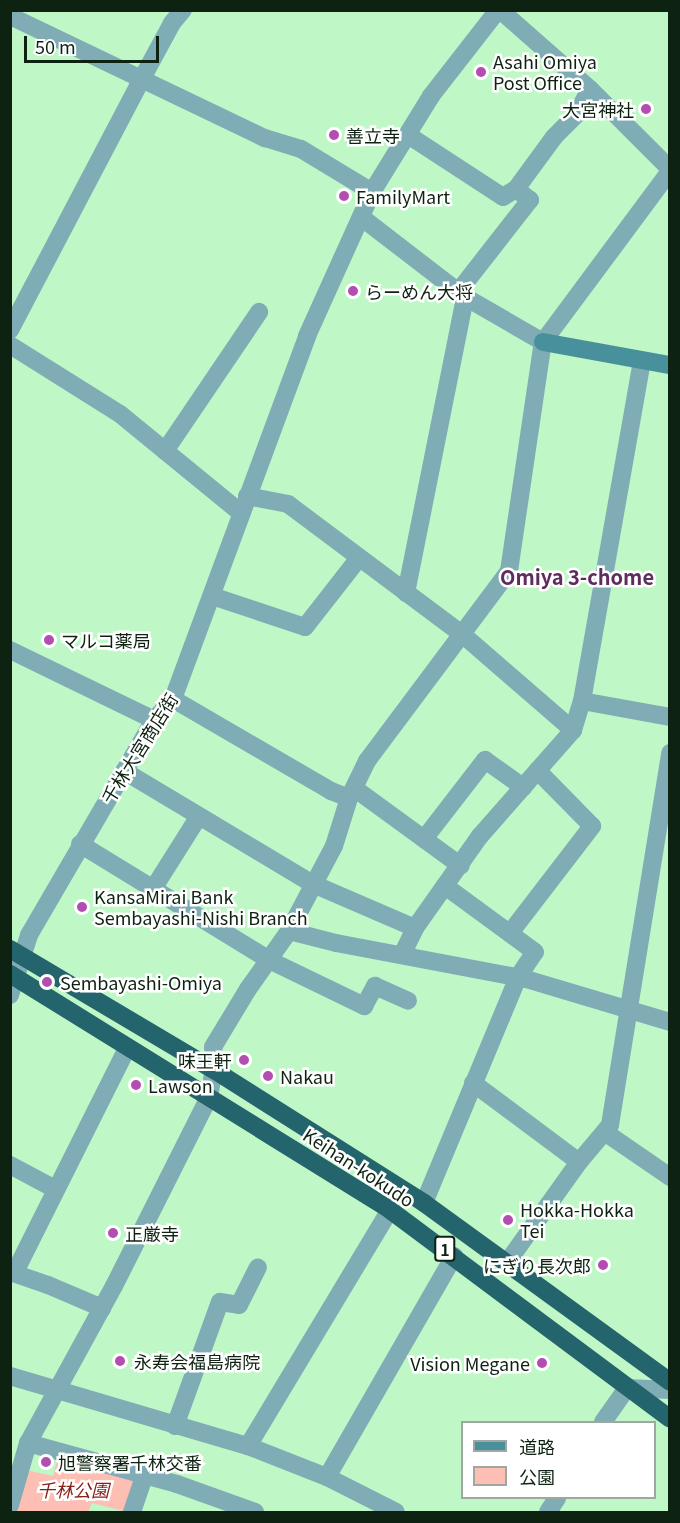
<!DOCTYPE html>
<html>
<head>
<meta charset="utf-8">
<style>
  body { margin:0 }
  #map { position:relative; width:680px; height:1523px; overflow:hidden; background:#c0f7c7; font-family:Georgia,"Noto Sans JP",serif }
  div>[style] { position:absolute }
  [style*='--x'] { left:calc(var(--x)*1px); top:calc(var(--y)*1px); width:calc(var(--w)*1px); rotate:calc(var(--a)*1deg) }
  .green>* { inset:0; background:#fdbeb4 }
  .street>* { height:18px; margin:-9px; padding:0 9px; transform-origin:9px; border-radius:9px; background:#80adb5 }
  .secondary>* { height:18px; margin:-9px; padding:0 9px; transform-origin:9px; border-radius:9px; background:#48919c }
  .highway>* { height:18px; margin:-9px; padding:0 9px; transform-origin:9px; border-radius:9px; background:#24646d }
  .dots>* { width:16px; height:16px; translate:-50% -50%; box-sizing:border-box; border:3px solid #fff; border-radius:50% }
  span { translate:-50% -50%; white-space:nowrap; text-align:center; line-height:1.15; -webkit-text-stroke:5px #fff; paint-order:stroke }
  .shield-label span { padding:2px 4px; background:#fff; border:2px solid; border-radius:4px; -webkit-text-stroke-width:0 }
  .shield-label { font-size:16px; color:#0d2211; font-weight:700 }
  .poi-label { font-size:18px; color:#0d2211 }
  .left { translate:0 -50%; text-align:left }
  .right { translate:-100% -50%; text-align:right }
  .street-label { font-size:18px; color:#0d2211 }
  .park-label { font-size:18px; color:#88211a; font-style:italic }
  .neighbourhood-label { font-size:20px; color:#5f2d5d; font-weight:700 }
  .frame { position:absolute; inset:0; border:12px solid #0d2211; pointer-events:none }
  .legend { position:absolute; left:461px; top:1421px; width:195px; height:78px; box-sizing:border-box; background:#fff; border:2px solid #9ea7a0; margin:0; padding:8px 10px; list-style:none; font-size:18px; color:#0d2211 }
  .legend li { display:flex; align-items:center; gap:12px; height:30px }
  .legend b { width:30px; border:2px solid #9ea7a0 }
  .scale { position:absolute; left:24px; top:36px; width:135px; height:27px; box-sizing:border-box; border:3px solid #0d2211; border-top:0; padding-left:8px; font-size:18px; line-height:21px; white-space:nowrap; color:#0d2211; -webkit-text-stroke:4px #fff; paint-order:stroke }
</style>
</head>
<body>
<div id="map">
  <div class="green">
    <div style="clip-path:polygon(58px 1457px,138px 1477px,127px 1512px,92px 1503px,88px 1512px,15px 1512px,26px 1470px,53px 1476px)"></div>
  </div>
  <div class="street">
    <div style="--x:500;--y:10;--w:120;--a:41.3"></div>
    <div style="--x:590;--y:89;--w:113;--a:45"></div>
    <div style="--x:10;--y:16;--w:283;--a:25.6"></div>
    <div style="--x:265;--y:138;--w:38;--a:17"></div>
    <div style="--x:301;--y:149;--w:83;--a:31.2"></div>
    <div style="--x:408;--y:135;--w:113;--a:33.1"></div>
    <div style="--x:503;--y:197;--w:15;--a:-32"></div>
    <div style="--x:516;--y:189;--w:64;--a:-53.8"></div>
    <div style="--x:554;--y:137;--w:33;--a:-45"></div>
    <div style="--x:577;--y:114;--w:28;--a:-63"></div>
    <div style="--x:361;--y:217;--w:131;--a:37.6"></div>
    <div style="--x:465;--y:297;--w:90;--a:30"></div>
    <div style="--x:458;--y:292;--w:117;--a:-52"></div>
    <div style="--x:530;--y:200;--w:18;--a:-142"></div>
    <div style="--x:10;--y:330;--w:276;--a:-62.3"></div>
    <div style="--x:138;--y:86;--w:72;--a:-61.6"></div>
    <div style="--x:172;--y:23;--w:17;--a:-50"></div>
    <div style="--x:10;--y:345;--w:130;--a:32.1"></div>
    <div style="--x:120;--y:414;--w:156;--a:39.3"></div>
    <div style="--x:165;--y:451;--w:168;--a:-55.9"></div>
    <div style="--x:247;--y:496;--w:42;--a:11"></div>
    <div style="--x:288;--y:504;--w:217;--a:36.8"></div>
    <div style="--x:462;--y:634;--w:147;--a:40.9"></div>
    <div style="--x:406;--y:593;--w:302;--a:-78.7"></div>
    <div style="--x:212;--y:596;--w:98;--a:18.4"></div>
    <div style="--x:305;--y:627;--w:88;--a:-52"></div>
    <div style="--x:10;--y:650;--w:160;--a:25.9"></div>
    <div style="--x:173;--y:699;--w:183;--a:30.2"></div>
    <div style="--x:331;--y:791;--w:19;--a:21"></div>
    <div style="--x:582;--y:701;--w:89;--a:10.3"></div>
    <div style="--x:124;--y:771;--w:220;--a:30.9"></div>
    <div style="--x:313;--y:884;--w:111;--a:23.3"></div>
    <div style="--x:354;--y:788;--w:132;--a:36.1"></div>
    <div style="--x:424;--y:839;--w:100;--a:-52.3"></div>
    <div style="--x:485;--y:760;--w:47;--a:35.4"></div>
    <div style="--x:80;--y:844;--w:222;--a:31.5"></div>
    <div style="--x:269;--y:960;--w:106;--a:25.8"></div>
    <div style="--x:364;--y:1006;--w:23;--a:-61"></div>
    <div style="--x:375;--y:986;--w:36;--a:24"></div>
    <div style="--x:153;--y:889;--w:86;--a:-57.8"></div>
    <div style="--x:289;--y:931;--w:49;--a:14.3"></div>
    <div style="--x:336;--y:943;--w:193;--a:10.7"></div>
    <div style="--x:526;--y:979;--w:150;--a:16.6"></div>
    <div style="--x:510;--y:933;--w:135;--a:-52.5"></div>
    <div style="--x:592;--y:826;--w:78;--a:-134.5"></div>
    <div style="--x:402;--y:955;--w:30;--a:-64"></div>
    <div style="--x:415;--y:928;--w:113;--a:-54.8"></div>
    <div style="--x:480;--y:836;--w:141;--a:-48.7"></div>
    <div style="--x:573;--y:730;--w:30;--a:-73"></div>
    <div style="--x:582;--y:701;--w:346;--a:-80"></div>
    <div style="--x:10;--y:995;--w:63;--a:-72.4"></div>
    <div style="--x:29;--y:935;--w:249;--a:-59.8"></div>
    <div style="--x:154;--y:720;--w:28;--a:-48"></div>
    <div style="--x:173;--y:699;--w:387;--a:-69.7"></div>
    <div style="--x:307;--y:336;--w:158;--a:-65.7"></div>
    <div style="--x:372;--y:192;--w:113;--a:-58.4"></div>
    <div style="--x:431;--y:96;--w:109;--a:-52.1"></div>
    <div style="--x:473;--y:1083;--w:132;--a:36.7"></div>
    <div style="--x:606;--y:1133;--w:78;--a:34.5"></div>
    <div style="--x:10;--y:1165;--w:51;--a:28.1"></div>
    <div style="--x:424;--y:1203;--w:245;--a:-67.4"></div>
    <div style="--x:518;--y:977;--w:30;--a:-56"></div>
    <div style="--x:535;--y:952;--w:112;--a:-143.7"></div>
    <div style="--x:506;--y:1264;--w:125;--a:-54.4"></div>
    <div style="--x:579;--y:1162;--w:48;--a:-50"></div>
    <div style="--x:610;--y:1125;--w:377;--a:-80.8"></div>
    <div style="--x:10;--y:1272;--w:40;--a:18.9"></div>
    <div style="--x:48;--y:1285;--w:59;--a:23.1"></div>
    <div style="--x:15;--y:1272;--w:250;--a:-63.4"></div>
    <div style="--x:10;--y:1376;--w:248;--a:16.4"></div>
    <div style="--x:248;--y:1446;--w:85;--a:21.4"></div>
    <div style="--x:327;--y:1477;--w:77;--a:26.9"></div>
    <div style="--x:603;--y:1422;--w:42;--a:-54.8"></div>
    <div style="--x:627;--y:1388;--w:43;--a:2.7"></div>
    <div style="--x:175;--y:1426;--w:132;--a:-70.1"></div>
    <div style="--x:220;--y:1302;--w:19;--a:9"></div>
    <div style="--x:239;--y:1305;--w:42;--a:-63.4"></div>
    <div style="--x:28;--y:1443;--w:155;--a:15.4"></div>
    <div style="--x:177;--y:1484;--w:83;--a:19.7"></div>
    <div style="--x:248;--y:1446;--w:275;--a:-59"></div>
    <div style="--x:327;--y:1477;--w:255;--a:-60.1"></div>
    <div style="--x:10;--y:1505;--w:65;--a:-73.8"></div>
    <div style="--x:28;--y:1443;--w:179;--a:-61.3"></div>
    <div style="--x:114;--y:1286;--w:212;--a:-63.3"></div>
    <div style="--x:209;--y:1097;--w:27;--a:-80"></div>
    <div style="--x:214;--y:1070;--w:23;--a:-92"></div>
    <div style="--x:213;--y:1047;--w:68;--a:-58.9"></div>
    <div style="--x:248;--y:989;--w:71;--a:-54.7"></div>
    <div style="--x:289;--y:931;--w:96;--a:-62.1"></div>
    <div style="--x:334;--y:846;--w:50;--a:-72.6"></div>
    <div style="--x:349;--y:798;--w:41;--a:-64.1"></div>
    <div style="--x:367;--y:761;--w:237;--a:-53.2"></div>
    <div style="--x:509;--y:571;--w:232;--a:-81.6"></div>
    <div style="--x:543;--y:342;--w:213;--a:-53.4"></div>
    <div style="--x:132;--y:1512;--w:40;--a:-71.1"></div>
    <div style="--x:548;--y:1512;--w:17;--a:-57"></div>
  </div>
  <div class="secondary">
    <div style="--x:543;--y:342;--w:129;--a:10.3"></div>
  </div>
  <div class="highway">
    <div style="--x:10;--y:949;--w:237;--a:30.7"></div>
    <div style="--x:214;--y:1070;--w:249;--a:32.3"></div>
    <div style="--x:424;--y:1203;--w:304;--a:36"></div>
    <div style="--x:10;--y:974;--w:447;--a:31.8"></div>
    <div style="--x:390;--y:1210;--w:349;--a:36.7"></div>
  </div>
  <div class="dots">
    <div style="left:481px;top:72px;background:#b34db1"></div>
    <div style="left:646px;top:109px;background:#b34db1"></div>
    <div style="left:334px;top:135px;background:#b34db1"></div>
    <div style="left:344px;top:196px;background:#b34db1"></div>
    <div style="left:353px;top:291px;background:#b34db1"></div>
    <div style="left:49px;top:640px;background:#b34db1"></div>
    <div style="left:82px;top:907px;background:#b34db1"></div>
    <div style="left:47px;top:982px;background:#b34db1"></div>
    <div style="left:244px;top:1060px;background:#b34db1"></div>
    <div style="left:268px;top:1076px;background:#b34db1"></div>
    <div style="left:136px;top:1085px;background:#b34db1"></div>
    <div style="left:508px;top:1220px;background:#b34db1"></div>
    <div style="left:113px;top:1233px;background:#b34db1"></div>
    <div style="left:603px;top:1265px;background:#b34db1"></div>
    <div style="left:120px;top:1361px;background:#b34db1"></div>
    <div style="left:542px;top:1363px;background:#b34db1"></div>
    <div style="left:46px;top:1462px;background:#b34db1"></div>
  </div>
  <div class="shield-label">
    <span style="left:445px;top:1249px">1</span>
  </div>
  <div class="poi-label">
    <span class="left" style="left:493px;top:72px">Asahi Omiya<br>Post Office</span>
    <span class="right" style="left:634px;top:109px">大宮神社</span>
    <span class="left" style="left:346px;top:135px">善立寺</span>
    <span class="left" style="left:356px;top:196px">FamilyMart</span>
    <span class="left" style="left:365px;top:291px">らーめん大将</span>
    <span class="left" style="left:61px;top:640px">マルコ薬局</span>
    <span class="left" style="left:94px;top:907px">KansaMirai Bank<br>Sembayashi-Nishi Branch</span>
    <span class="left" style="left:60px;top:982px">Sembayashi-Omiya</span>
    <span class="right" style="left:232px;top:1060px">味王軒</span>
    <span class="left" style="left:280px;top:1076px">Nakau</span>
    <span class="left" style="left:148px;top:1085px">Lawson</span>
    <span class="left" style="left:520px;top:1220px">Hokka-Hokka<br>Tei</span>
    <span class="left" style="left:125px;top:1233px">正厳寺</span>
    <span class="right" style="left:591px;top:1265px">にぎり長次郎</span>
    <span class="left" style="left:134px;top:1361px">永寿会福島病院</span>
    <span class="right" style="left:530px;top:1363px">Vision Megane</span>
    <span class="left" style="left:58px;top:1462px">旭警察署千林交番</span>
  </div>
  <div class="street-label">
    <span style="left:139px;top:748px;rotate:-58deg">千林大宮商店街</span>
    <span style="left:359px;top:1167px;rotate:33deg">Keihan-kokudo</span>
  </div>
  <div class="park-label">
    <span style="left:73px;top:1489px">千林公園</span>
  </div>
  <div class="neighbourhood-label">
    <span style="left:577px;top:576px">Omiya 3-chome</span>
  </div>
  <div class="frame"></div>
  <ul class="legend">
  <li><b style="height:8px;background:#48919c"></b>道路</li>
  <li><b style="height:16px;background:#fdbeb4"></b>公園</li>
  </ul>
  <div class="scale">50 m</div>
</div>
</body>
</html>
